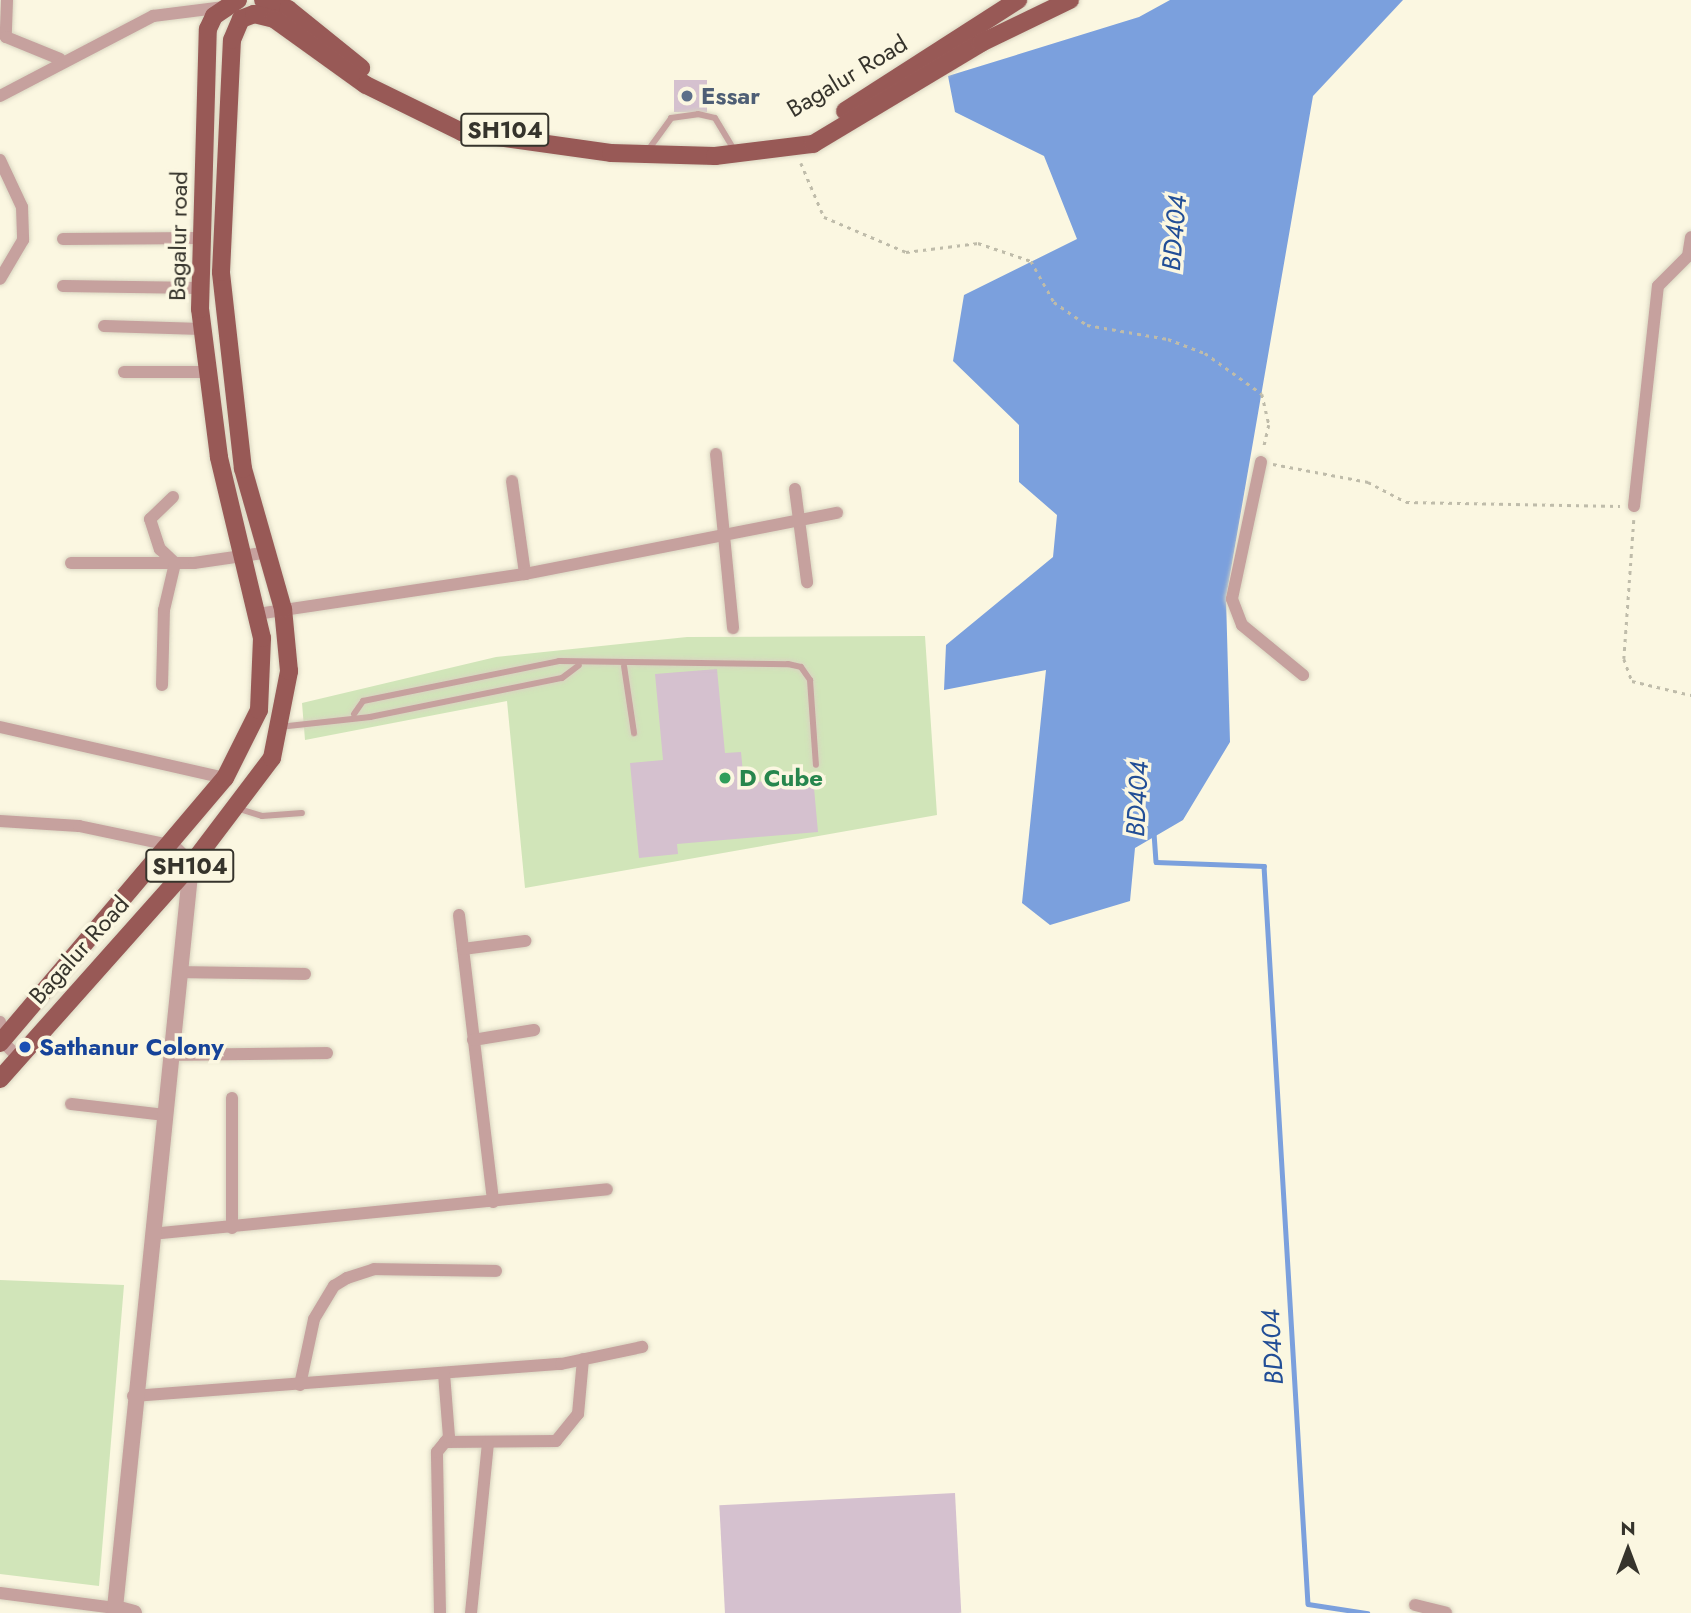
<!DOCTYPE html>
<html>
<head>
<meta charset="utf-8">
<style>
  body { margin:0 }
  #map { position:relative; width:1691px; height:1613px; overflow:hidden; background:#fbf7e1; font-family:Jost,sans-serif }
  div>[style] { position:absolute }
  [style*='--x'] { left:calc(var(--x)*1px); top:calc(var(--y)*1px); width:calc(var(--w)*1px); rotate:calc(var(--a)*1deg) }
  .green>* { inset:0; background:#d1e5b9 }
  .water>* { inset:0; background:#7ba0dd }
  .stream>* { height:4.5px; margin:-2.25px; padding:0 2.25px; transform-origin:2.25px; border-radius:2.25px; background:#7ba0dd }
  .building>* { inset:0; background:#d5c1cf; transform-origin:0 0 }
  .path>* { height:2.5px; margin-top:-1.25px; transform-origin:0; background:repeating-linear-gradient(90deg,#bfbcaa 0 3.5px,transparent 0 8.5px) }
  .roads { filter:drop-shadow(0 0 2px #d8d4c0) drop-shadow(0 0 2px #d8d4c0) }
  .service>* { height:6px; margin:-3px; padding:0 3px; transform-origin:3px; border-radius:3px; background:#c6a19e }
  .minor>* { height:12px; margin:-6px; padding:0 6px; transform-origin:6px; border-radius:6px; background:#c6a19e }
  .tertiary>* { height:16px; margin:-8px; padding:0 8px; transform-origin:8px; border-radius:8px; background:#c6a19e }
  .primary>* { height:18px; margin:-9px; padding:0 9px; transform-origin:9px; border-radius:9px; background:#985956 }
  .dots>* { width:19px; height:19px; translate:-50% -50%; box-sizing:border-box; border:4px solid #fbf7e1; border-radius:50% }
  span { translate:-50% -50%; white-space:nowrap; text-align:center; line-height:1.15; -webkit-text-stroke:7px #fbf7e1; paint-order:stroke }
  .shield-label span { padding:2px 5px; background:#fbf7e1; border:2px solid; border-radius:5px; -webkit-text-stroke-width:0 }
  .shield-label { font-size:23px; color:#36342c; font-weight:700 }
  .street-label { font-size:24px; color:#36342c }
  .service-label { font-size:24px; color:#4e5e75; font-weight:700 }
  .left { translate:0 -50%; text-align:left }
  .leisure-label { font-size:24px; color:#27864d; font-weight:700 }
  .transit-label { font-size:24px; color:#164399; font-weight:700 }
  .water-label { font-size:26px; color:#224e96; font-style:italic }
  .north { position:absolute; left:1593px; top:1515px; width:70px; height:70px; -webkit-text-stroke:5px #fbf7e1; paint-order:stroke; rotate:0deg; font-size:19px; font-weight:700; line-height:28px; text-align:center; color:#36342c }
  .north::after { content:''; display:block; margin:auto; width:24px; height:32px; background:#36342c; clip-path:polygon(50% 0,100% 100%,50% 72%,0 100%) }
</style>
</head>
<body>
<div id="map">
  <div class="green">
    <div style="clip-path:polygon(925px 636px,937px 815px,525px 888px,507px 701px,305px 740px,302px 703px,496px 657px,687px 637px)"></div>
    <div style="clip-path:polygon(0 1280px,124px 1285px,99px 1586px,0 1574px)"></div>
  </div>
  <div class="water">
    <div style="clip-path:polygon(1170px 0,1403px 0,1313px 96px,1226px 598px,1230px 742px,1183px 820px,1135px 848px,1130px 901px,1050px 925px,1022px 903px,1046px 670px,944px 690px,946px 645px,1053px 557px,1057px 515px,1019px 482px,1019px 425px,953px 361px,964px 295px,1077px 239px,1044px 156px,955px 112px,948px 76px,1139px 17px)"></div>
  </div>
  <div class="stream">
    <div style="--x:1154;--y:833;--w:29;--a:86"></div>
    <div style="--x:1156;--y:862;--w:108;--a:2.1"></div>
    <div style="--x:1264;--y:866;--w:739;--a:86.59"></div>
    <div style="--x:1308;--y:1604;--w:60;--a:8.7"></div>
  </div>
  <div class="building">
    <div style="left:674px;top:80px;width:33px;height:32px"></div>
    <div style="clip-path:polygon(717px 669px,725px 753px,741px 752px,744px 783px,813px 777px,818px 832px,677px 844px,678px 854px,639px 858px,630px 763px,663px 760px,655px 674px)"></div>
    <div style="left:955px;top:1493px;width:120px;height:236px;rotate:87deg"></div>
  </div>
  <div class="path">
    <div style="--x:801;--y:163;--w:59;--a:66.9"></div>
    <div style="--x:824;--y:217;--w:89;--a:23.1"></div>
    <div style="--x:906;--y:252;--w:73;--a:-7.1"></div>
    <div style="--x:978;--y:243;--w:56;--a:18.8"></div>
    <div style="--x:1031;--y:261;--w:47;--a:60.7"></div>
    <div style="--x:1054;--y:302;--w:40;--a:34.9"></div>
    <div style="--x:1087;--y:325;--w:82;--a:9.8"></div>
    <div style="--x:1168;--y:339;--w:40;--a:21"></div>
    <div style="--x:1205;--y:353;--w:70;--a:35.7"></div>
    <div style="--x:1262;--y:394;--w:32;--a:77"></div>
    <div style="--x:1269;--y:425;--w:23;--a:103"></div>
    <div style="--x:1273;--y:464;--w:97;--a:10.7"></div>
    <div style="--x:1368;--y:482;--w:43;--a:27.8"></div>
    <div style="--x:1406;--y:502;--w:214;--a:1.1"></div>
    <div style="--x:1634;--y:520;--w:139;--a:94.1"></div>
    <div style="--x:1624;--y:659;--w:23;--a:70"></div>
    <div style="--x:1632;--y:681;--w:61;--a:13.3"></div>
  </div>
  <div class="roads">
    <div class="service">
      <div style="--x:651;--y:146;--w:34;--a:-54"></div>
      <div style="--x:671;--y:118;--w:27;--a:-8"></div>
      <div style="--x:698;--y:114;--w:17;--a:13"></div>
      <div style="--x:715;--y:118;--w:35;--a:59"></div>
      <div style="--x:624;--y:666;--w:68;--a:81.5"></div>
      <div style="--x:354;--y:714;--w:16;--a:-55"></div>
      <div style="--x:363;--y:701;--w:200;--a:-11.5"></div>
      <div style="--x:559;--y:661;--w:229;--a:0.8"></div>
      <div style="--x:788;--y:664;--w:13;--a:13"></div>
      <div style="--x:801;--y:667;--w:16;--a:55"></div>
      <div style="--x:810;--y:680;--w:85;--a:86"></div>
      <div style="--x:279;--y:727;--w:92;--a:-6.3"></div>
      <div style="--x:370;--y:717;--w:196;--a:-11.5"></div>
      <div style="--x:562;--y:678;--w:21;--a:-37"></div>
      <div style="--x:236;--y:808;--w:27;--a:17"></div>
      <div style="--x:262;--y:816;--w:40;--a:-4.3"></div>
    </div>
    <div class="minor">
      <div style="--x:7;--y:0;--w:37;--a:92"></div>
      <div style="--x:6;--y:37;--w:58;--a:22.2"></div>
      <div style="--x:0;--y:96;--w:173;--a:-27.6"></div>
      <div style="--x:153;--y:16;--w:72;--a:-7.2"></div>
      <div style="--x:0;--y:160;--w:52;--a:64.9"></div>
      <div style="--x:22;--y:207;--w:33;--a:88"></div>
      <div style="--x:23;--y:240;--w:45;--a:120.5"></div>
      <div style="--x:63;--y:239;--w:138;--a:-0.4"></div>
      <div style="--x:63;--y:286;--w:137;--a:0.8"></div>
      <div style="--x:104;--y:326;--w:98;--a:1.8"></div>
      <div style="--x:124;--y:372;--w:83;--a:0"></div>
      <div style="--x:716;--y:454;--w:175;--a:84.4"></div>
      <div style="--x:1261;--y:462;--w:140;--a:102"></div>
      <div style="--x:1232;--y:599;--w:28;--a:69"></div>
      <div style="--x:1242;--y:625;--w:79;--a:39.3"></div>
      <div style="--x:512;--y:481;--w:94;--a:82"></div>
      <div style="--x:795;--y:489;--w:94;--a:82.6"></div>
      <div style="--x:173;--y:497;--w:32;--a:136"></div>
      <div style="--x:150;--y:519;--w:32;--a:72"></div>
      <div style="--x:160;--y:549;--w:21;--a:43"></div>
      <div style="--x:1634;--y:506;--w:221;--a:-83.8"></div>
      <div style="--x:1658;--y:286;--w:42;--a:-45"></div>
      <div style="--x:1688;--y:256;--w:19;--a:-81"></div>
      <div style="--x:71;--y:563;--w:123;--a:0"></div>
      <div style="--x:194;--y:563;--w:76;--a:-8.3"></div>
      <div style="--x:257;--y:614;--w:271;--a:-8.5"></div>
      <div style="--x:525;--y:574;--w:318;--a:-11.1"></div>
      <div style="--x:162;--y:685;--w:75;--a:-88.5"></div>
      <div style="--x:164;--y:610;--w:48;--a:-76.8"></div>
      <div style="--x:0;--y:727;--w:231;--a:12.8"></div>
      <div style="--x:0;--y:821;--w:79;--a:3.6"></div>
      <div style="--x:79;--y:826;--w:93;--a:11.8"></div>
      <div style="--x:459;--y:915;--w:289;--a:83.2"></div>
      <div style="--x:463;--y:949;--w:63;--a:-7.4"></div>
      <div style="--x:180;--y:972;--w:125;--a:0.9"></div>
      <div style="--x:0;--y:1022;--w:19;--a:84"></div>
      <div style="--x:2;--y:1041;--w:23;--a:45"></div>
      <div style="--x:473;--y:1040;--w:62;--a:-9.3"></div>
      <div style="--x:171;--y:1055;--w:156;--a:-0.7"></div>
      <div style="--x:232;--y:1098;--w:130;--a:90"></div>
      <div style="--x:71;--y:1104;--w:95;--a:6.7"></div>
      <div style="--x:152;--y:1234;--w:457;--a:-5.6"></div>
      <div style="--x:300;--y:1385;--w:67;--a:-78"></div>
      <div style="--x:314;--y:1319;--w:39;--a:-59"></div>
      <div style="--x:334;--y:1286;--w:15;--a:-32"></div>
      <div style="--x:347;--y:1278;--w:28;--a:-18"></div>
      <div style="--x:374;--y:1269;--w:122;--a:0.9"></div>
      <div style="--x:133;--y:1396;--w:429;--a:-4.3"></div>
      <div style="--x:561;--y:1364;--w:83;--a:-11.9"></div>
      <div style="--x:445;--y:1442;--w:111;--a:-0.5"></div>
      <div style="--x:556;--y:1441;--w:35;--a:-51"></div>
      <div style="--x:578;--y:1414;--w:55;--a:-84.8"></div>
      <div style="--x:0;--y:1593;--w:116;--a:7.4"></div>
      <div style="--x:1415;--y:1605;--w:32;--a:14"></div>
      <div style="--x:440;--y:1613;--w:161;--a:-91.1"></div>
      <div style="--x:437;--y:1452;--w:19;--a:-51"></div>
      <div style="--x:449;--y:1437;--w:63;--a:-94.5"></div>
      <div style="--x:471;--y:1613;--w:171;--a:-84.3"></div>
    </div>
    <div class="tertiary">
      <div style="--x:134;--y:1613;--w:20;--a:-165"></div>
      <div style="--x:115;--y:1608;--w:747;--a:-84.16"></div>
      <div style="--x:191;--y:865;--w:29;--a:-136"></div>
    </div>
    <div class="primary">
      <div style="--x:263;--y:0;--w:27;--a:20"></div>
      <div style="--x:288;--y:9;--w:94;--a:38.9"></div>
      <div style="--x:845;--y:111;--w:206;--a:-32.7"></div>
      <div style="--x:0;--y:1043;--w:348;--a:-49.7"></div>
      <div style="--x:225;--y:778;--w:76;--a:-63.4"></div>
      <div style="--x:259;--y:710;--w:72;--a:-87.6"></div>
      <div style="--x:262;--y:638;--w:186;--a:-103.4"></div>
      <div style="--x:219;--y:457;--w:149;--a:-97.3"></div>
      <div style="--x:200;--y:309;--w:280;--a:-88.4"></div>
      <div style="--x:208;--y:29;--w:14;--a:-65"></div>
      <div style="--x:214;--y:16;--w:29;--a:-34"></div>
      <div style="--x:0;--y:1079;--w:287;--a:-48.3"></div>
      <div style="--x:191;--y:865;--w:134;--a:-52.9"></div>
      <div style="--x:272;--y:758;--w:89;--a:-78.9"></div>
      <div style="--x:289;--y:671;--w:62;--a:-95.5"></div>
      <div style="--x:283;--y:609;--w:146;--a:-105.9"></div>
      <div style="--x:243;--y:469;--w:198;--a:-96.4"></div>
      <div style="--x:221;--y:272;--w:232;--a:-87.3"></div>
      <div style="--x:232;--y:40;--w:23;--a:-67"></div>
      <div style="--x:241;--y:19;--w:14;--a:-21"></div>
      <div style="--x:254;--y:14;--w:21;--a:14"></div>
      <div style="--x:274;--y:19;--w:113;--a:35.7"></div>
      <div style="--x:366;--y:85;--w:107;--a:26.1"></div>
      <div style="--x:462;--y:132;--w:150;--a:8"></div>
      <div style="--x:611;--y:153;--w:104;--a:1.7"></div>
      <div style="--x:715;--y:156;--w:99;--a:-7"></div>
      <div style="--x:813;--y:144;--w:196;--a:-31"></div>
      <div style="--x:981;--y:43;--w:99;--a:-25.8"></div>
    </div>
  </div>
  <div class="dots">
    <div style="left:687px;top:96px;background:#5c6f8a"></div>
    <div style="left:725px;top:778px;background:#2e9e5b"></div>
    <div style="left:25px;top:1047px;background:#1a4fb4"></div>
  </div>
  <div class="shield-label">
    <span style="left:505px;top:130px">SH104</span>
    <span style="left:190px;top:866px">SH104</span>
  </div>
  <div class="street-label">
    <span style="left:847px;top:76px;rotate:-31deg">Bagalur Road</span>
    <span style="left:178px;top:236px;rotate:-89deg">Bagalur road</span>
    <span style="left:79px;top:950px;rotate:-48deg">Bagalur Road</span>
  </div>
  <div class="service-label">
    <span class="left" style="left:701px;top:96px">Essar</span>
  </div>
  <div class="leisure-label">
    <span class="left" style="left:739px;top:778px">D Cube</span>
  </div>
  <div class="transit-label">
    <span class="left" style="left:39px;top:1047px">Sathanur Colony</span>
  </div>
  <div class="water-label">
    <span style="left:1175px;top:233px;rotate:-85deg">BD404</span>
    <span style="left:1138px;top:799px;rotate:-87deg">BD404</span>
    <span style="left:1273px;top:1347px;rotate:-93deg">BD404</span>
  </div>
  <div class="north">N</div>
</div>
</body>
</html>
